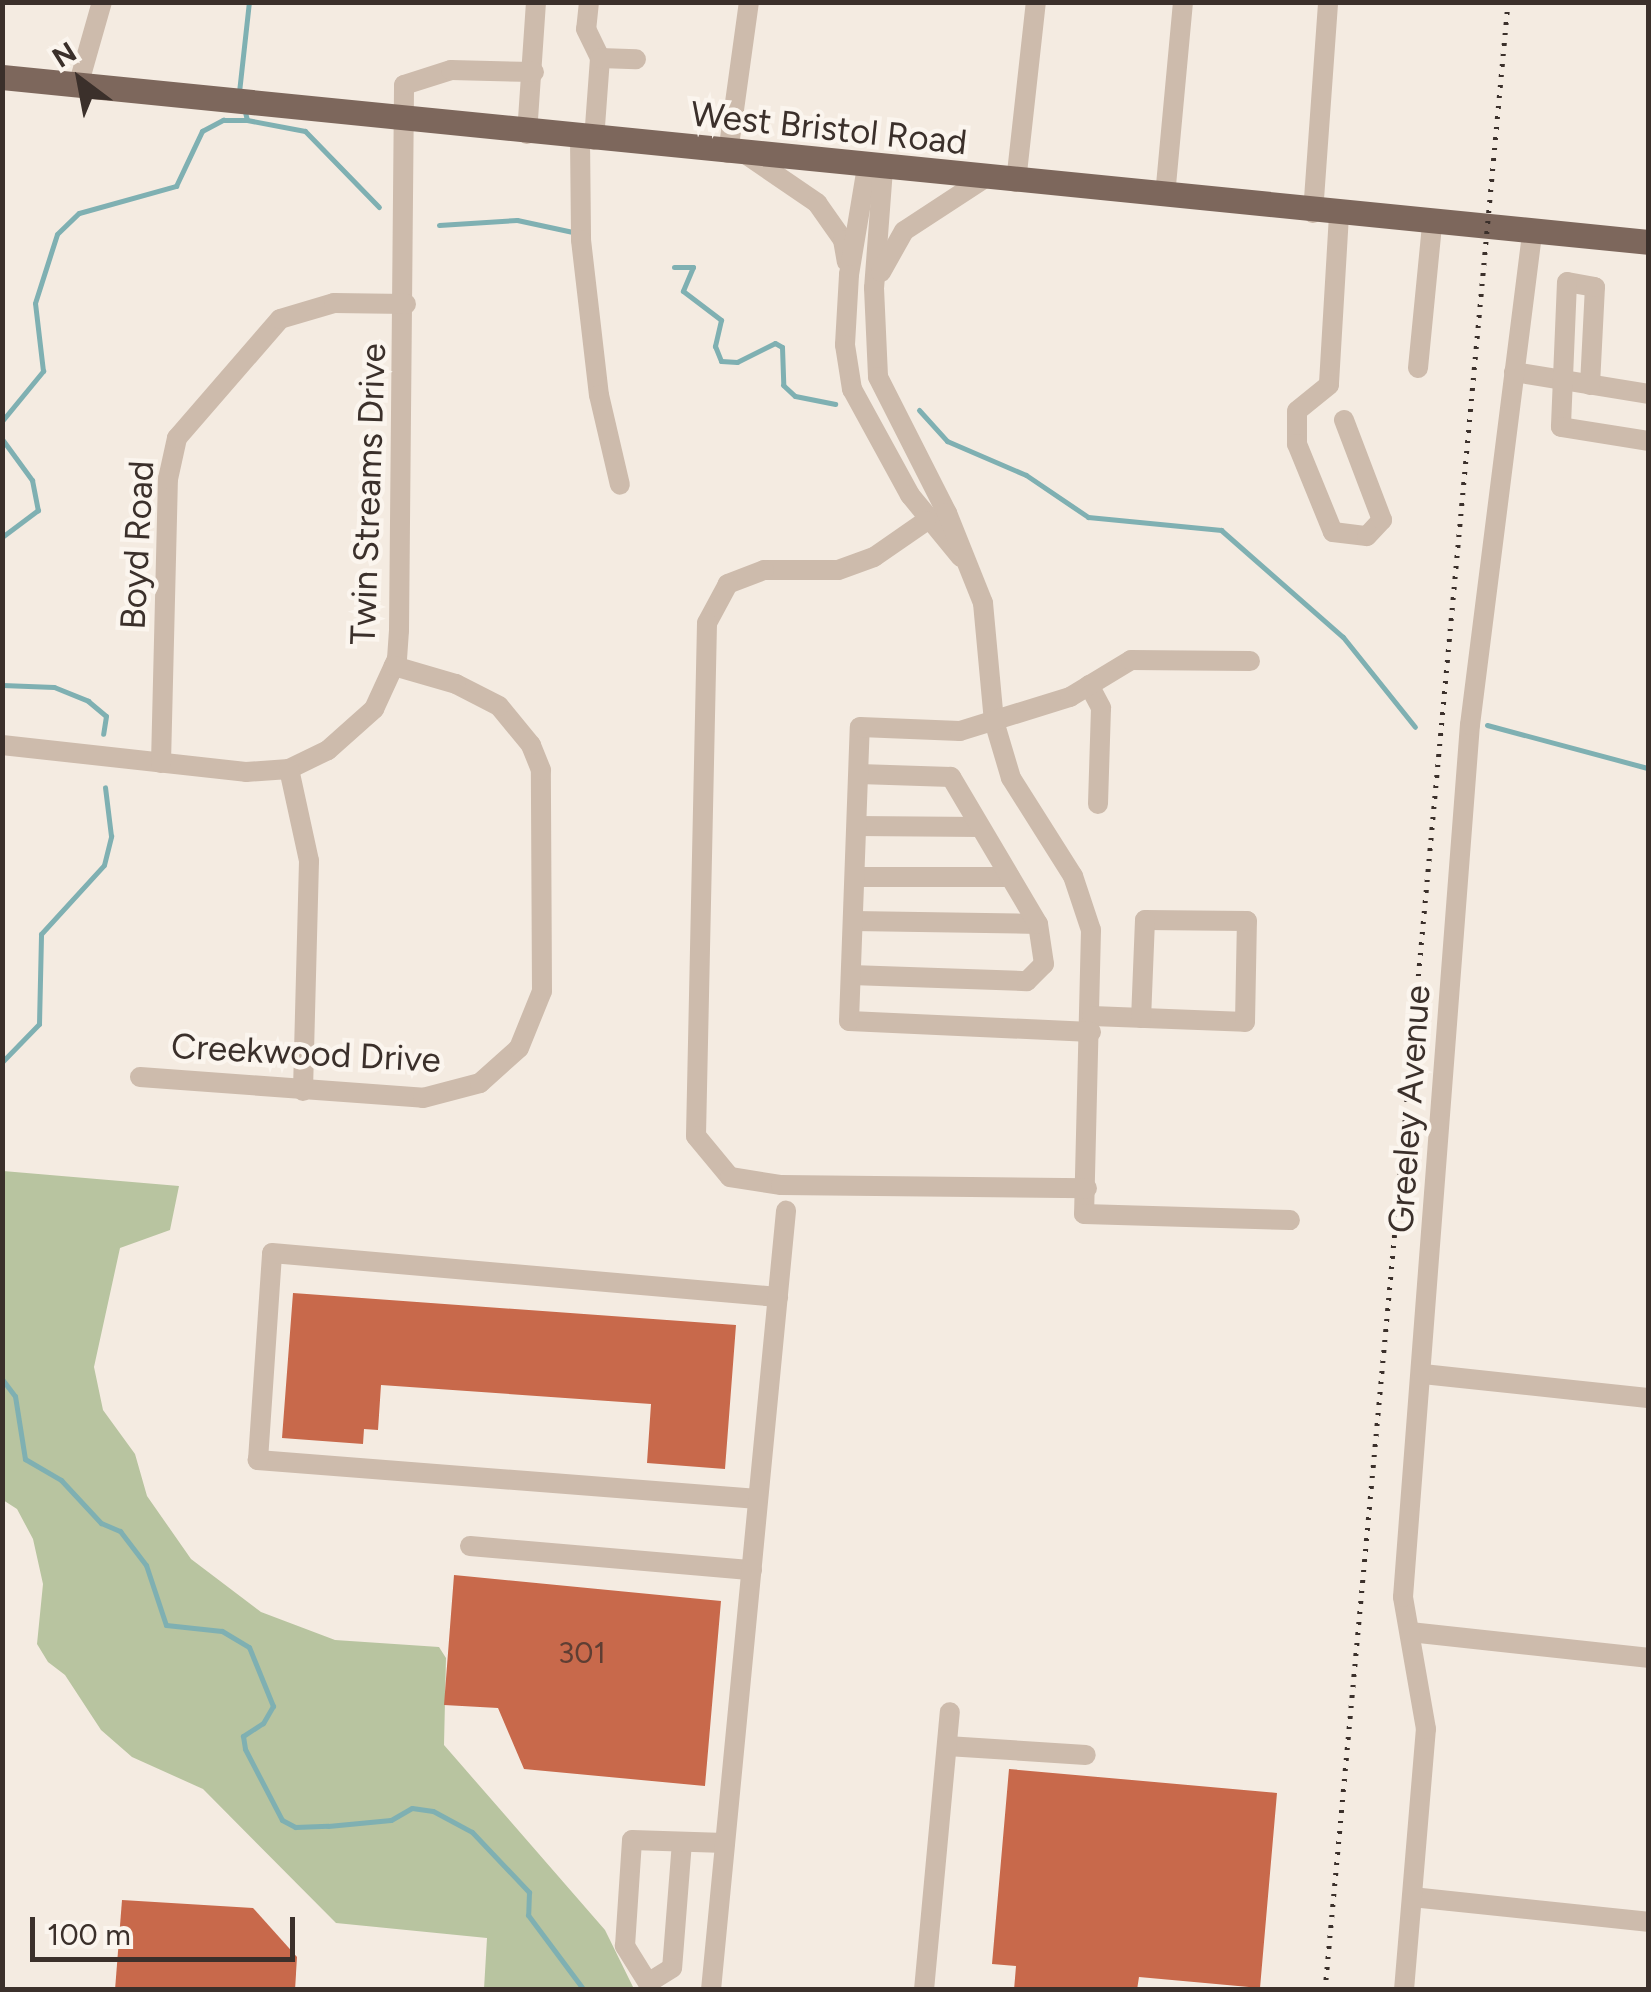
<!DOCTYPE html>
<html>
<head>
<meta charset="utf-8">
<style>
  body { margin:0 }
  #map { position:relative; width:1651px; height:1992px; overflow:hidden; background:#f4ebe1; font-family:Figtree,sans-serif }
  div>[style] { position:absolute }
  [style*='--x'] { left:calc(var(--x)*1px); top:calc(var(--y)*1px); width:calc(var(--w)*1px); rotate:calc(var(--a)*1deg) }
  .green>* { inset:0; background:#b8c4a0 }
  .stream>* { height:5px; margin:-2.5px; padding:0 2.5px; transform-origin:2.5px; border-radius:2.5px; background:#7fb0b2 }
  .building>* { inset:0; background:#c8694b }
  .minor>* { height:20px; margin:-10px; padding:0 10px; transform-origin:10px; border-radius:10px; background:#cdbbac }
  .major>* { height:25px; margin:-12.5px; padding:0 12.5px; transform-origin:12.5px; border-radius:12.5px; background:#7d675c }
  .rail>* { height:5px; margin-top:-2.5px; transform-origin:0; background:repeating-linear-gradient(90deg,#3b302b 0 2.5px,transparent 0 10.5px) }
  span { translate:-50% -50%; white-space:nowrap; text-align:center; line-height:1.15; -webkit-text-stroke:9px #fbf5ee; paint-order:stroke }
  .number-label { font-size:30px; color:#5e3e33 }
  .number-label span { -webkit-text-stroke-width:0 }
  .street-label { font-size:35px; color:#3b302b }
  .frame { position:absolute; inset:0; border:5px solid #3b302b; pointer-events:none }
  .north { position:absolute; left:30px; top:30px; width:100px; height:100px; -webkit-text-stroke:8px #fbf5ee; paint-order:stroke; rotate:328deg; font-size:28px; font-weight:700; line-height:40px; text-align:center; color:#3b302b }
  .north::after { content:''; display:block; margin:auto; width:35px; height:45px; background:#3b302b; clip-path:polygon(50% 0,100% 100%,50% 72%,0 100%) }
  .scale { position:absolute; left:30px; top:1917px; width:265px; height:45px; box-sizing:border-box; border:5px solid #3b302b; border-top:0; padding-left:12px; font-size:30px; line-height:35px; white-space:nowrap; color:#3b302b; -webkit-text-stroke:8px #fbf5ee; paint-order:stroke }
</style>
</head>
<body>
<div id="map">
  <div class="green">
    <div style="clip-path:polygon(3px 1171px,179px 1186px,170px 1230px,120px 1248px,94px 1367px,103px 1410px,135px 1454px,147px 1496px,191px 1559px,261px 1612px,335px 1640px,439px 1647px,446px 1658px,444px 1745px,605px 1930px,634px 1989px,484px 1989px,487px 1938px,336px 1923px,203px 1789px,132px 1757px,101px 1730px,65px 1675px,48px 1662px,37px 1644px,43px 1584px,33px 1539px,17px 1509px,3px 1500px)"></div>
  </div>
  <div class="stream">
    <div style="--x:239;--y:92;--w:91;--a:-83.7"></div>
    <div style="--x:244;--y:108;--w:12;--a:76"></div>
    <div style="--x:247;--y:120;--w:59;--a:10.7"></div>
    <div style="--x:305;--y:131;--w:106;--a:45.8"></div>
    <div style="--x:439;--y:225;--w:78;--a:-3.7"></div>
    <div style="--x:517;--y:220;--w:57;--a:12.1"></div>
    <div style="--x:674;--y:267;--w:19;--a:0"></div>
    <div style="--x:693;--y:267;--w:26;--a:113"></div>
    <div style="--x:683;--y:291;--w:48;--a:37.3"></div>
    <div style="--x:721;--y:320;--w:27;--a:103"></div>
    <div style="--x:715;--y:346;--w:16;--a:68"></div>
    <div style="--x:721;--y:361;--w:16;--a:4"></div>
    <div style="--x:737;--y:362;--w:42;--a:-26.6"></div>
    <div style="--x:775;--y:343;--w:8;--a:30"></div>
    <div style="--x:782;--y:347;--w:38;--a:88"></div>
    <div style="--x:783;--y:385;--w:16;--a:43"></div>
    <div style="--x:795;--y:396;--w:41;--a:11.3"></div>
    <div style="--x:919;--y:410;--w:42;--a:47.9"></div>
    <div style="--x:947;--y:441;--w:86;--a:23.3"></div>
    <div style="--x:1026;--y:475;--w:75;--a:34.1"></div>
    <div style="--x:1088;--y:517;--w:134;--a:5.6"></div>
    <div style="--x:1221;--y:530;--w:162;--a:41.3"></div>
    <div style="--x:1343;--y:637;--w:115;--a:51.3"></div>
    <div style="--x:2;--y:421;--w:65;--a:-50.6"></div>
    <div style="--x:43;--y:371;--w:68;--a:-96.7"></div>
    <div style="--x:35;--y:303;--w:72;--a:-72.3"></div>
    <div style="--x:57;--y:234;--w:30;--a:-44"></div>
    <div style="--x:79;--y:213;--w:101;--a:-15.6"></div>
    <div style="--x:176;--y:186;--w:61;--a:-64.7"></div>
    <div style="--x:202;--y:131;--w:24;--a:-28"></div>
    <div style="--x:223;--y:120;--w:24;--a:0"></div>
    <div style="--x:2;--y:439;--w:51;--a:53.8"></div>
    <div style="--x:32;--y:480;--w:31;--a:79"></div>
    <div style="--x:38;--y:510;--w:45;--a:143.1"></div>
    <div style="--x:2;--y:685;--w:52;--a:2.2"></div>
    <div style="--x:54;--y:687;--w:37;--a:22"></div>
    <div style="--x:88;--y:701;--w:23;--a:40"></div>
    <div style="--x:106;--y:716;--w:18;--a:99"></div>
    <div style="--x:1487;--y:725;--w:167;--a:15"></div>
    <div style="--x:2;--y:1062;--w:53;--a:-45.8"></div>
    <div style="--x:39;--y:1024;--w:90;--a:-88.7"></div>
    <div style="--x:41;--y:934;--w:93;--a:-47.6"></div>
    <div style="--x:104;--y:865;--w:30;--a:-76"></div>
    <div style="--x:111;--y:836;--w:49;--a:-97"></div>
    <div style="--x:2;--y:1379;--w:21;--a:53"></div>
    <div style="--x:15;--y:1396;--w:64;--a:81"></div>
    <div style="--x:25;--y:1459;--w:42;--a:30.3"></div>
    <div style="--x:61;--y:1480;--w:59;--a:47.1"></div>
    <div style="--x:101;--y:1523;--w:21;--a:23"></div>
    <div style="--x:120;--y:1531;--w:43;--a:52.6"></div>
    <div style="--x:146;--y:1565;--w:63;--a:71.6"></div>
    <div style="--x:166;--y:1625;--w:56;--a:6.1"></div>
    <div style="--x:222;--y:1631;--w:31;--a:31"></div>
    <div style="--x:249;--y:1647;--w:64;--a:67.9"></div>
    <div style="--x:273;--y:1706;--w:20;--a:120"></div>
    <div style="--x:263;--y:1723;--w:24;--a:147"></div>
    <div style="--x:243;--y:1736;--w:13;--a:81"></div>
    <div style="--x:245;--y:1749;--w:80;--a:62.5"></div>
    <div style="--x:282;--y:1820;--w:15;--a:28"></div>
    <div style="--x:295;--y:1827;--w:33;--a:-2"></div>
    <div style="--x:328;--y:1826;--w:63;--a:-5.4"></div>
    <div style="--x:391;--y:1820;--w:24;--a:-30"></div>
    <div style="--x:412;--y:1808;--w:21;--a:8"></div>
    <div style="--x:433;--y:1811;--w:44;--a:28.3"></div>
    <div style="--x:472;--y:1832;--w:83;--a:46.5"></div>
    <div style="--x:529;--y:1892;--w:23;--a:92"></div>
    <div style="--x:528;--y:1915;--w:94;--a:53.3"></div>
  </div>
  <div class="building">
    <div style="clip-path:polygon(293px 1293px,736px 1325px,725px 1469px,647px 1463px,651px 1404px,381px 1385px,378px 1430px,364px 1429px,363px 1444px,282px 1438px)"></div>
    <div style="clip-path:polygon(454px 1575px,721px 1601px,705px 1786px,524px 1769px,498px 1708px,444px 1705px)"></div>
    <div style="clip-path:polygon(1009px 1769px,1277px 1793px,1260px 1988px,1139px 1977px,1137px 1990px,1014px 1990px,1016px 1966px,992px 1964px)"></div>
    <div style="clip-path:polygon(122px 1900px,253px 1908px,297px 1957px,295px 1990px,115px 1990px)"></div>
  </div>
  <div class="minor">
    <div style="--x:589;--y:2;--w:27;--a:96"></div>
    <div style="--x:586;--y:29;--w:32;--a:64"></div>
    <div style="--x:78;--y:86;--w:87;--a:-74.1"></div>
    <div style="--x:527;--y:134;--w:132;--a:-86.1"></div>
    <div style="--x:580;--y:139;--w:101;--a:89.4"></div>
    <div style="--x:581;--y:240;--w:156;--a:83.4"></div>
    <div style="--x:599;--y:395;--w:92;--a:76.9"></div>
    <div style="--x:594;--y:140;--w:82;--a:-85.8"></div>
    <div style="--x:600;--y:58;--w:36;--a:2"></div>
    <div style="--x:728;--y:153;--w:152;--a:-82.1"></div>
    <div style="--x:747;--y:155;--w:85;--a:34.4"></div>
    <div style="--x:817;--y:203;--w:45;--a:54.9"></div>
    <div style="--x:843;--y:240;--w:22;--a:80"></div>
    <div style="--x:867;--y:167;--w:109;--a:99.5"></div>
    <div style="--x:849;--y:275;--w:70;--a:93.3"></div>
    <div style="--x:845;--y:345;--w:45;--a:81"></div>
    <div style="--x:852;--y:389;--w:121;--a:61.3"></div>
    <div style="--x:910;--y:495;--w:80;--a:50.6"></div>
    <div style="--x:883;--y:169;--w:119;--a:94.3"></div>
    <div style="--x:874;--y:288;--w:89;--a:87.4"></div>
    <div style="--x:878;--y:377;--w:153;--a:63.1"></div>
    <div style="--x:947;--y:513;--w:97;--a:68.2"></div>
    <div style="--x:983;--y:603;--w:119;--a:84.7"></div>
    <div style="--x:994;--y:721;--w:59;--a:73.4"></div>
    <div style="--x:1011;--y:778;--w:116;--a:57.7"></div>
    <div style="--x:1073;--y:876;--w:57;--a:71.6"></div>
    <div style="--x:1091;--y:930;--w:284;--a:91.4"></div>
    <div style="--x:1084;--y:1214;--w:206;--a:1.7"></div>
    <div style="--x:1016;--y:182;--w:181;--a:-83.7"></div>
    <div style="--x:1165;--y:196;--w:195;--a:-84.7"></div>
    <div style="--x:1313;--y:213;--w:212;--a:-85.9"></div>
    <div style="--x:1339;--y:215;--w:170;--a:93.4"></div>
    <div style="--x:1329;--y:385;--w:41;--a:140.9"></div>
    <div style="--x:1297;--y:411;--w:33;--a:90"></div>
    <div style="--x:1297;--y:444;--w:95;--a:67.8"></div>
    <div style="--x:1333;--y:532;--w:34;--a:7"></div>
    <div style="--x:1367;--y:536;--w:22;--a:-47"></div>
    <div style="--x:1382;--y:520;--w:107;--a:-110.8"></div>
    <div style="--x:881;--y:272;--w:47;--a:-60.7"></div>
    <div style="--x:904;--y:231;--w:97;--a:-33.2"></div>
    <div style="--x:1418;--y:368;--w:145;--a:-84.4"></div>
    <div style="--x:1514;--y:372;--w:136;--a:9.3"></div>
    <div style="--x:1590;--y:385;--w:98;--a:-87.1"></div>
    <div style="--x:1595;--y:287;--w:28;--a:-170"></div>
    <div style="--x:1567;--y:282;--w:145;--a:92.4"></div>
    <div style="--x:1561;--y:427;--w:88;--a:9.1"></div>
    <div style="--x:926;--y:521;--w:63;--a:145.3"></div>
    <div style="--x:874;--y:557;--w:38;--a:160"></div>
    <div style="--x:838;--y:570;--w:74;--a:180"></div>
    <div style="--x:764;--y:570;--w:39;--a:159"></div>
    <div style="--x:728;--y:584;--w:44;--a:118.3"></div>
    <div style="--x:707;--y:623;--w:513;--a:91.23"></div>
    <div style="--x:696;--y:1136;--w:53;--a:50.3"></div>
    <div style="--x:730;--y:1177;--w:52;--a:8.9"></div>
    <div style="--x:781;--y:1185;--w:306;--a:0.6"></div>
    <div style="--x:1089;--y:685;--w:26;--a:62"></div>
    <div style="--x:1101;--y:708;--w:96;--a:91.8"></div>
    <div style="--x:2;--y:745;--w:245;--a:6.3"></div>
    <div style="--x:246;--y:772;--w:43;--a:-4"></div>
    <div style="--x:289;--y:769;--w:43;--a:-26"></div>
    <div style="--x:328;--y:750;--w:62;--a:-41.7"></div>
    <div style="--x:374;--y:709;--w:55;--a:-65.3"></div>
    <div style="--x:397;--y:659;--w:29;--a:-86"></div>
    <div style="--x:399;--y:630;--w:545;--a:-89.47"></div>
    <div style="--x:404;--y:85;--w:49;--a:-17.7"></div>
    <div style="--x:451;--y:70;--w:83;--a:1.4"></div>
    <div style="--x:161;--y:763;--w:284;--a:-88.6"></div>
    <div style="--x:168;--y:479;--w:42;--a:-77.6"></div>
    <div style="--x:177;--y:438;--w:157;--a:-49.1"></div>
    <div style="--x:280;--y:319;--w:56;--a:-16.5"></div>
    <div style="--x:334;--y:303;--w:72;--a:0.8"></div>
    <div style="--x:289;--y:769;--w:94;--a:77.7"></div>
    <div style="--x:309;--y:861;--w:230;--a:91.5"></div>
    <div style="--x:857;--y:826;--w:123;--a:0.5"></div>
    <div style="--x:855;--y:877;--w:155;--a:0"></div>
    <div style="--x:853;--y:921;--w:185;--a:0.9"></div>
    <div style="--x:851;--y:975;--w:176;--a:2"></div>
    <div style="--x:1027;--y:981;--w:24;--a:-45"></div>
    <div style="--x:1044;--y:964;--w:40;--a:-98.5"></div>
    <div style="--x:1038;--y:924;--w:171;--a:-120.6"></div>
    <div style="--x:951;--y:777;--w:92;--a:-178.1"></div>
    <div style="--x:1092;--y:1016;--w:153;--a:2.2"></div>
    <div style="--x:1245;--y:1022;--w:101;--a:-88.9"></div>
    <div style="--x:1247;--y:921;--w:102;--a:-179.4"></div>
    <div style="--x:1145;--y:920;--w:98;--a:92.3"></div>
    <div style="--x:1091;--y:1032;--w:242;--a:-177.4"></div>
    <div style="--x:849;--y:1021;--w:294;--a:-87.9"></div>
    <div style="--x:860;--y:727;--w:100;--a:2.3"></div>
    <div style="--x:960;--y:731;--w:115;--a:-17.2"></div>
    <div style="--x:1070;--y:697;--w:71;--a:-31.2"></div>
    <div style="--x:1131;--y:660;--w:119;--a:0.5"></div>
    <div style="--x:140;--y:1077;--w:284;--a:4.2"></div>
    <div style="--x:423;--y:1098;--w:59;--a:-14.7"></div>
    <div style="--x:480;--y:1083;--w:52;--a:-41.9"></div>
    <div style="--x:519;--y:1048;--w:61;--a:-68"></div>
    <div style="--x:542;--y:991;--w:221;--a:-90.3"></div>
    <div style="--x:541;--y:770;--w:27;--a:-112"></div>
    <div style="--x:531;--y:745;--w:50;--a:-129.4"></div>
    <div style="--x:499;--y:706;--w:48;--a:-152.9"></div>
    <div style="--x:456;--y:684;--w:65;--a:-163.8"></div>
    <div style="--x:1423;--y:1374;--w:226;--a:6.1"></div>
    <div style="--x:758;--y:1499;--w:502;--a:-175.54"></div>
    <div style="--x:258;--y:1460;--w:207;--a:-86.1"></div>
    <div style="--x:272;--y:1253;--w:508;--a:4.97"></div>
    <div style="--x:470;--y:1546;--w:283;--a:4.9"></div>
    <div style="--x:1410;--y:1632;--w:239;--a:6.2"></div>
    <div style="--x:947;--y:1746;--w:139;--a:3.7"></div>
    <div style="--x:682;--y:1842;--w:126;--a:94.5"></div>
    <div style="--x:672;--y:1968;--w:28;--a:148"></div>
    <div style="--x:648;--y:1983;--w:44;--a:-121.9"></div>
    <div style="--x:625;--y:1946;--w:106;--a:-86.2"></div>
    <div style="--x:632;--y:1840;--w:93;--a:1.8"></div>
    <div style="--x:1412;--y:1897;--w:237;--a:6"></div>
    <div style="--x:711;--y:1990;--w:783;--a:-84.5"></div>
    <div style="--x:924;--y:1990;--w:279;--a:-84.7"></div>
    <div style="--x:1404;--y:1990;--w:262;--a:-85.2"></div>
    <div style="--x:1426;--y:1729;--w:134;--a:-99.9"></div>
    <div style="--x:1403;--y:1597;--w:875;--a:-85.61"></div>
    <div style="--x:1470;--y:725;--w:497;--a:-82.8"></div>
  </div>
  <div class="major">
    <div style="--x:2;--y:77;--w:1654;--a:5.72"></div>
  </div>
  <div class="rail">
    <div style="--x:1325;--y:1990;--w:1996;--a:-84.74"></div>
  </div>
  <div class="number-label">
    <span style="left:582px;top:1653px">301</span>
  </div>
  <div class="street-label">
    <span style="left:829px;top:128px;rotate:6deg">West Bristol Road</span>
    <span style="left:368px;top:494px;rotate:-88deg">Twin Streams Drive</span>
    <span style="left:137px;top:545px;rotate:-87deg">Boyd Road</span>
    <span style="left:306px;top:1053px;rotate:3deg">Creekwood Drive</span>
    <span style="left:1409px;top:1109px;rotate:-86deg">Greeley Avenue</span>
  </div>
  <div class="frame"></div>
  <div class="north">N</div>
  <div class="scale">100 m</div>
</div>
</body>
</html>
